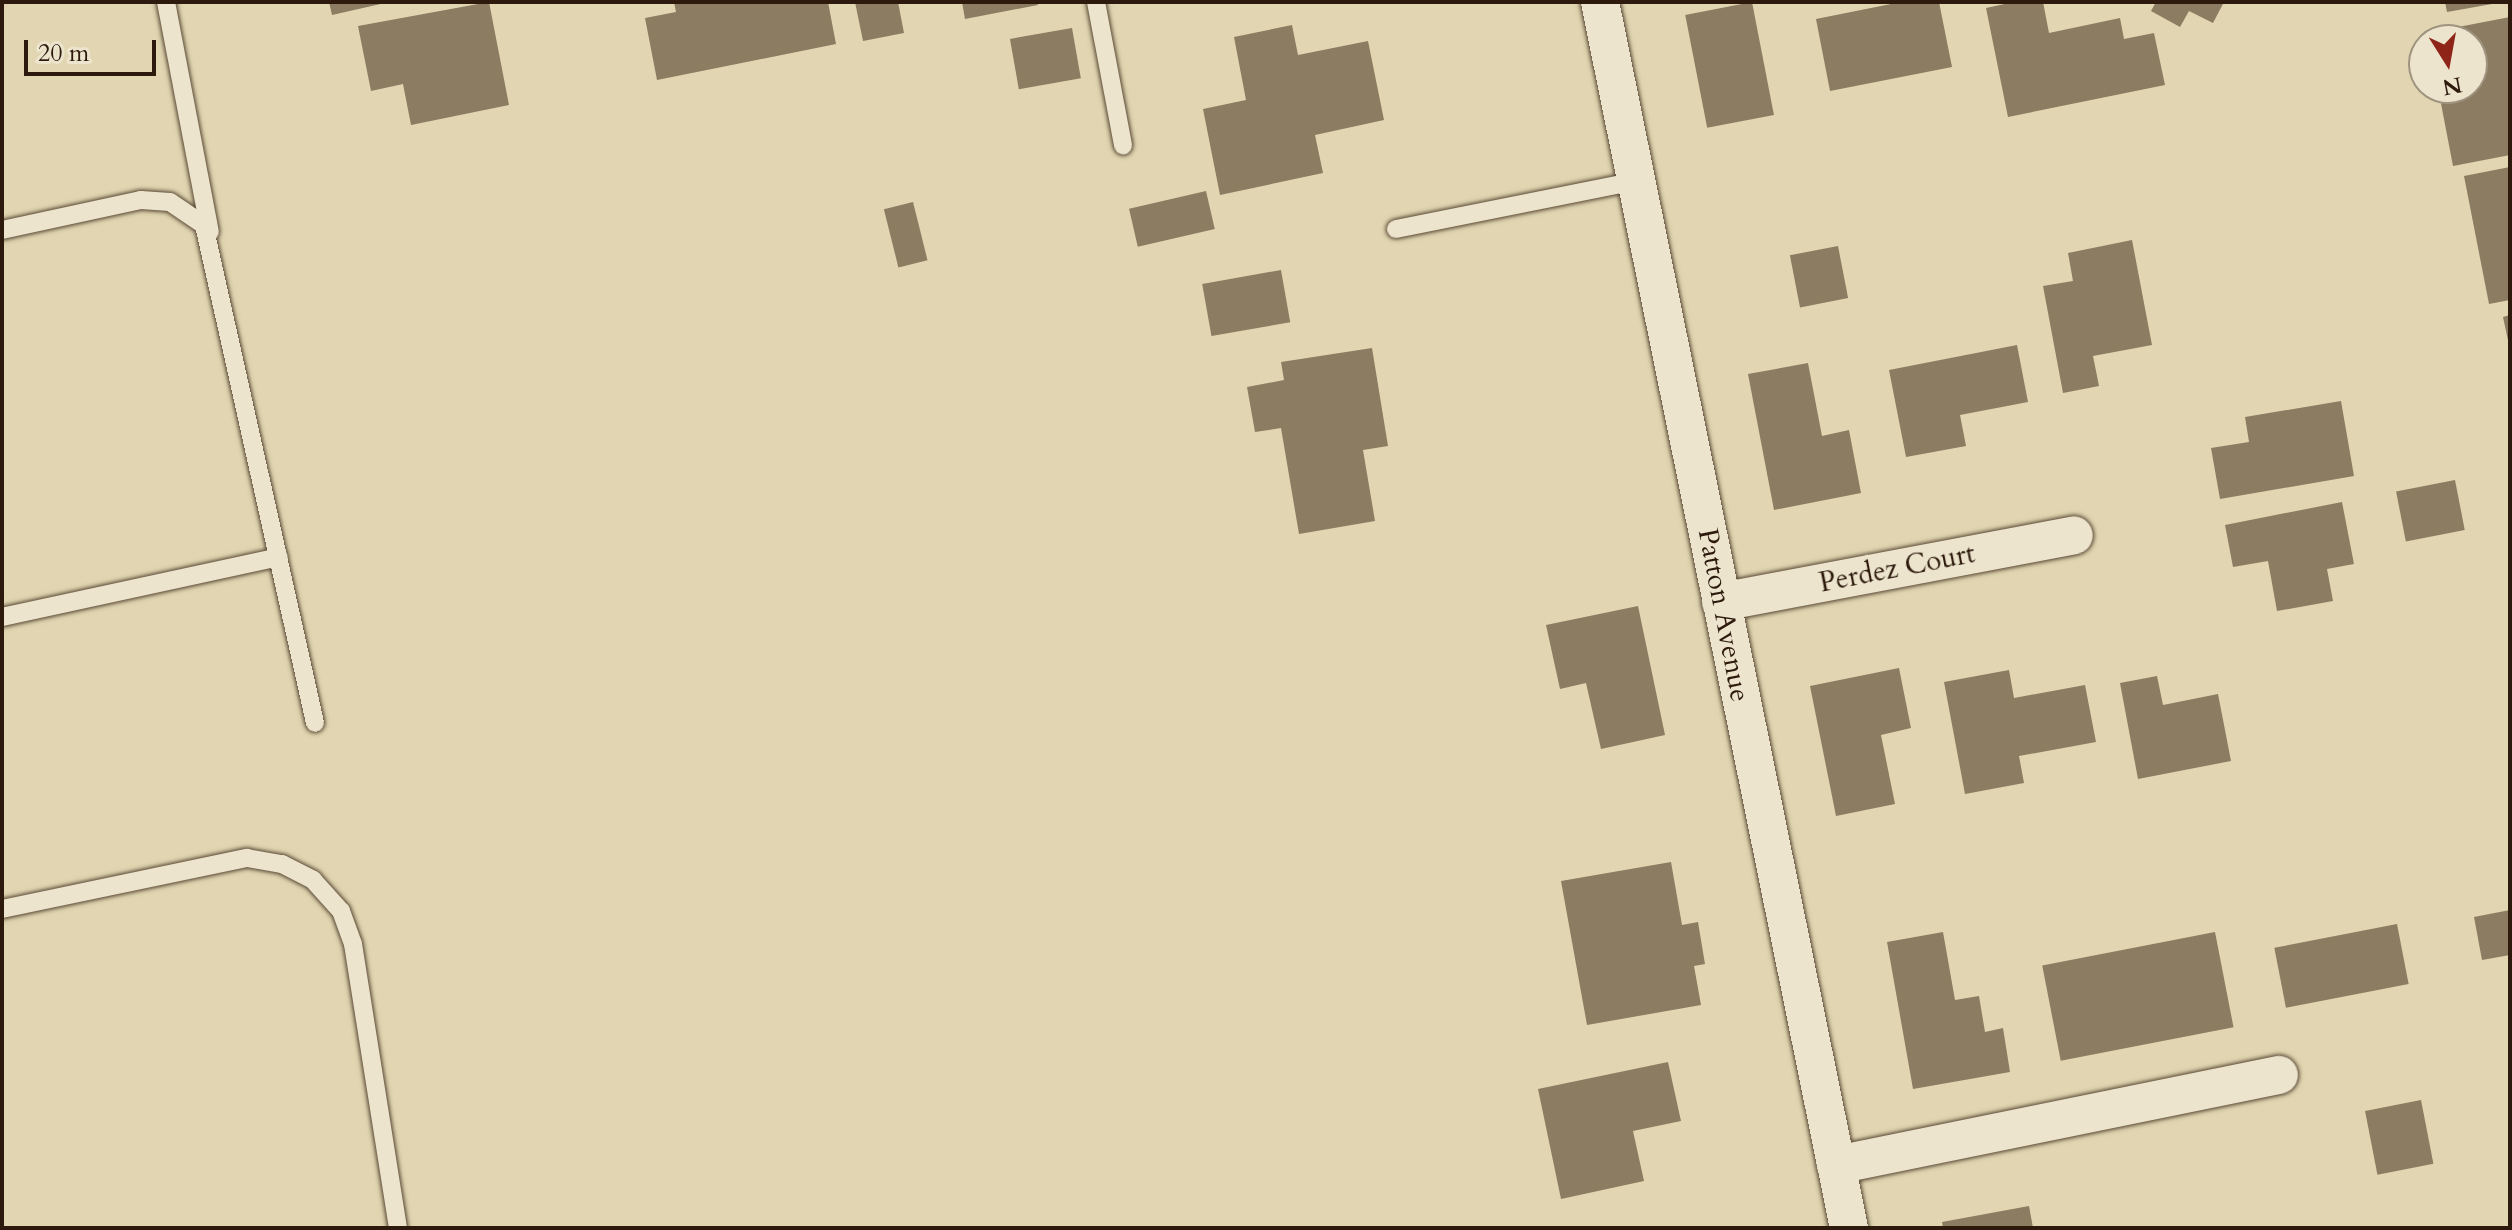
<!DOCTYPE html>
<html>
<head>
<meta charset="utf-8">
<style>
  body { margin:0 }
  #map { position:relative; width:2512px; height:1230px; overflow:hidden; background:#e1d6b1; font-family:Cardo,serif }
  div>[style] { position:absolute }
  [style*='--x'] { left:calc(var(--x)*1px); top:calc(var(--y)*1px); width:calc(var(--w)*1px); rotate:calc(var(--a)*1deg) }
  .building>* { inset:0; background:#8b7c62; transform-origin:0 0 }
  .roads { filter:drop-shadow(0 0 2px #5a4936) drop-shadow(0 0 2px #5a4936) }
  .lane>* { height:18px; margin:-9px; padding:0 9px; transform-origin:9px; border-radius:9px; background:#ece4cc }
  .street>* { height:38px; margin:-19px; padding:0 19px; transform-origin:19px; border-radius:19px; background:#ece4cc }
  span { translate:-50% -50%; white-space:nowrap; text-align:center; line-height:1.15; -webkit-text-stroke:8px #ece4cc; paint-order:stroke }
  .street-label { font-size:28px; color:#2d1a0d }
  .frame { position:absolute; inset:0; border:4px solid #2d1a0d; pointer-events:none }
  .north { position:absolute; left:2408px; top:24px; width:80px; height:80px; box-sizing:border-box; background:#ece4cc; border:2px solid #a09380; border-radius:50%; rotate:169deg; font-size:22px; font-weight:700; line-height:32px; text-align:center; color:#2d1a0d }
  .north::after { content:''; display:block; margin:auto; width:28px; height:36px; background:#8f2418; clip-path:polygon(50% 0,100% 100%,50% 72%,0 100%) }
  .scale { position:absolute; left:24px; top:40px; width:132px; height:36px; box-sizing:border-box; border:4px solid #2d1a0d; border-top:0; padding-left:10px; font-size:24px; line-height:28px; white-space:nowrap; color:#2d1a0d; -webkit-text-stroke:6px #ece4cc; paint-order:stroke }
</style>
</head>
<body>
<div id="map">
  <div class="building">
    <div style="clip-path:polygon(329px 2px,385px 2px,385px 3px,332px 15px)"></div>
    <div style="clip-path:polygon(489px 2px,509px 105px,411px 125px,403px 84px,371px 91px,358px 26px)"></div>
    <div style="clip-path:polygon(674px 2px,828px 2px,836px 44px,657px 80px,645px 18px,676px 12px)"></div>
    <div style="clip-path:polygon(855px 2px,898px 2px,904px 33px,863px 41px)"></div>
    <div style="clip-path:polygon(962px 2px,1037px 2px,1038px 5px,965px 19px)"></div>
    <div style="left:1752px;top:2px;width:115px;height:68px;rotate:79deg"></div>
    <div style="clip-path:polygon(1901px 2px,1939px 2px,1952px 67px,1830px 91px,1816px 19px)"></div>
    <div style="clip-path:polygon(2014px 2px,2043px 2px,2049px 33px,2120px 18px,2124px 39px,2154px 33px,2165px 85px,2008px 117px,1986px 8px)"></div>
    <div style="clip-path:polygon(2156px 2px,2224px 2px,2213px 23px,2189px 11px,2180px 27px,2151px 11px)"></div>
    <div style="clip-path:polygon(2445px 2px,2492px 2px,2492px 4px,2447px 12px)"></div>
    <div style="clip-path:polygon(2510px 17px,2510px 155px,2453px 166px,2438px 88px,2472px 88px,2472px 40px,2429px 40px,2427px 33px)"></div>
    <div style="clip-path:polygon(1292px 25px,1298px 55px,1368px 41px,1384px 120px,1315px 135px,1323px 173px,1220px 195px,1203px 109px,1246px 100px,1234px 37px)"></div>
    <div style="left:1072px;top:28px;width:51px;height:63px;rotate:80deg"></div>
    <div style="clip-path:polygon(2510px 167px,2510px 300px,2489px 304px,2464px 176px)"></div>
    <div style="left:1206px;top:191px;width:39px;height:79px;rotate:77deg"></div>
    <div style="left:913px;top:202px;width:60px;height:30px;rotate:76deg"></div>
    <div style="clip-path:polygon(2132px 240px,2152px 345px,2093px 356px,2099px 386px,2063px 393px,2043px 286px,2073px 281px,2068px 253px)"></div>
    <div style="left:1838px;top:246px;width:53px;height:49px;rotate:79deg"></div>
    <div style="left:1281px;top:270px;width:53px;height:80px;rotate:80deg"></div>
    <div style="clip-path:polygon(2510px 315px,2510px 344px,2509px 345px,2503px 317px)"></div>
    <div style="clip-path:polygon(2017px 345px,2028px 402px,1960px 415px,1966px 446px,1906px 457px,1889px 370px)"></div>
    <div style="clip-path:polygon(1372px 348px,1388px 446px,1363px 450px,1375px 521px,1299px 534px,1281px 428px,1255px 432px,1247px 387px,1284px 380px,1281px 362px)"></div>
    <div style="clip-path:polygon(1808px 363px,1822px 436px,1849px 430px,1861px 493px,1774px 510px,1748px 374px)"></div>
    <div style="clip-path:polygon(2341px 401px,2354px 476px,2220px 499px,2211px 448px,2249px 442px,2245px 417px)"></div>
    <div style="left:2455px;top:480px;width:51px;height:60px;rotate:79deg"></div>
    <div style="clip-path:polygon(2342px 502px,2354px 564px,2327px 569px,2333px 601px,2277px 611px,2268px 561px,2233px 567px,2225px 525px)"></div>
    <div style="clip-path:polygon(1638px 606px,1665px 735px,1601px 749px,1586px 683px,1560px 689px,1546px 625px)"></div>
    <div style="clip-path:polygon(1899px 668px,1911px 728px,1881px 735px,1895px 804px,1836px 816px,1810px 686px)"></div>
    <div style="clip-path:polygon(2009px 670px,2014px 698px,2085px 685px,2096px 742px,2019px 756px,2024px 783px,1965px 794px,1944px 682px)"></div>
    <div style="clip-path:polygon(2157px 676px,2163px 705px,2218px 694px,2231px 761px,2138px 779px,2120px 683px)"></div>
    <div style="clip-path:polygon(1671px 862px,1682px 925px,1698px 922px,1705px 964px,1694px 966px,1701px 1005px,1587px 1025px,1561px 881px)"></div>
    <div style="clip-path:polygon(2510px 910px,2510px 955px,2482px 960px,2474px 917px)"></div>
    <div style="left:2397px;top:924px;width:61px;height:125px;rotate:79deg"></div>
    <div style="clip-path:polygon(1943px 932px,1955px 1000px,1979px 996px,1985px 1032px,2003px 1028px,2010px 1072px,1913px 1089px,1887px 942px)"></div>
    <div style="left:2215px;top:932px;width:97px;height:176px;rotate:79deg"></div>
    <div style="clip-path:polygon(1668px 1062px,1681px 1121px,1633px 1131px,1644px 1181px,1561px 1199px,1538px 1089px)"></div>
    <div style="left:2421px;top:1100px;width:65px;height:57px;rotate:79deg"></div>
    <div style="clip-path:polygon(2029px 1206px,2033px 1228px,1943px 1228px,1942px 1222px)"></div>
  </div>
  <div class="roads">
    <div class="lane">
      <div style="--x:166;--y:2;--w:234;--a:79.2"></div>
      <div style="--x:1096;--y:2;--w:146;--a:79.3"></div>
      <div style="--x:1396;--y:229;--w:245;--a:-11.3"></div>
      <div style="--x:2;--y:230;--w:142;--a:-12.2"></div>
      <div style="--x:141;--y:200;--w:29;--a:4"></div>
      <div style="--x:170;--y:202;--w:41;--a:34.1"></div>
      <div style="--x:204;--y:225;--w:510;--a:77.43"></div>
      <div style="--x:2;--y:617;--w:283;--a:-12.2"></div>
      <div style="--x:2;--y:909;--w:250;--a:-11.8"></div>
      <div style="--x:247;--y:858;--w:36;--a:10"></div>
      <div style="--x:282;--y:864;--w:35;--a:27"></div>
      <div style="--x:313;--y:880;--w:42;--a:47.9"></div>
      <div style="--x:341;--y:911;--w:35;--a:70"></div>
      <div style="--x:353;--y:944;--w:288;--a:81"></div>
    </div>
    <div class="street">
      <div style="--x:1600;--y:2;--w:1251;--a:78.52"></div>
      <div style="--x:1721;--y:602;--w:359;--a:-10.7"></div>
      <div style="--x:1836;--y:1165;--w:452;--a:-11.5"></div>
    </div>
  </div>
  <div class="street-label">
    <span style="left:1897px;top:568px;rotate:-11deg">Perdez Court</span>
    <span style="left:1724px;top:615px;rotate:79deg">Patton Avenue</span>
  </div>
  <div class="frame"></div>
  <div class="north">N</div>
  <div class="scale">20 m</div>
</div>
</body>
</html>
